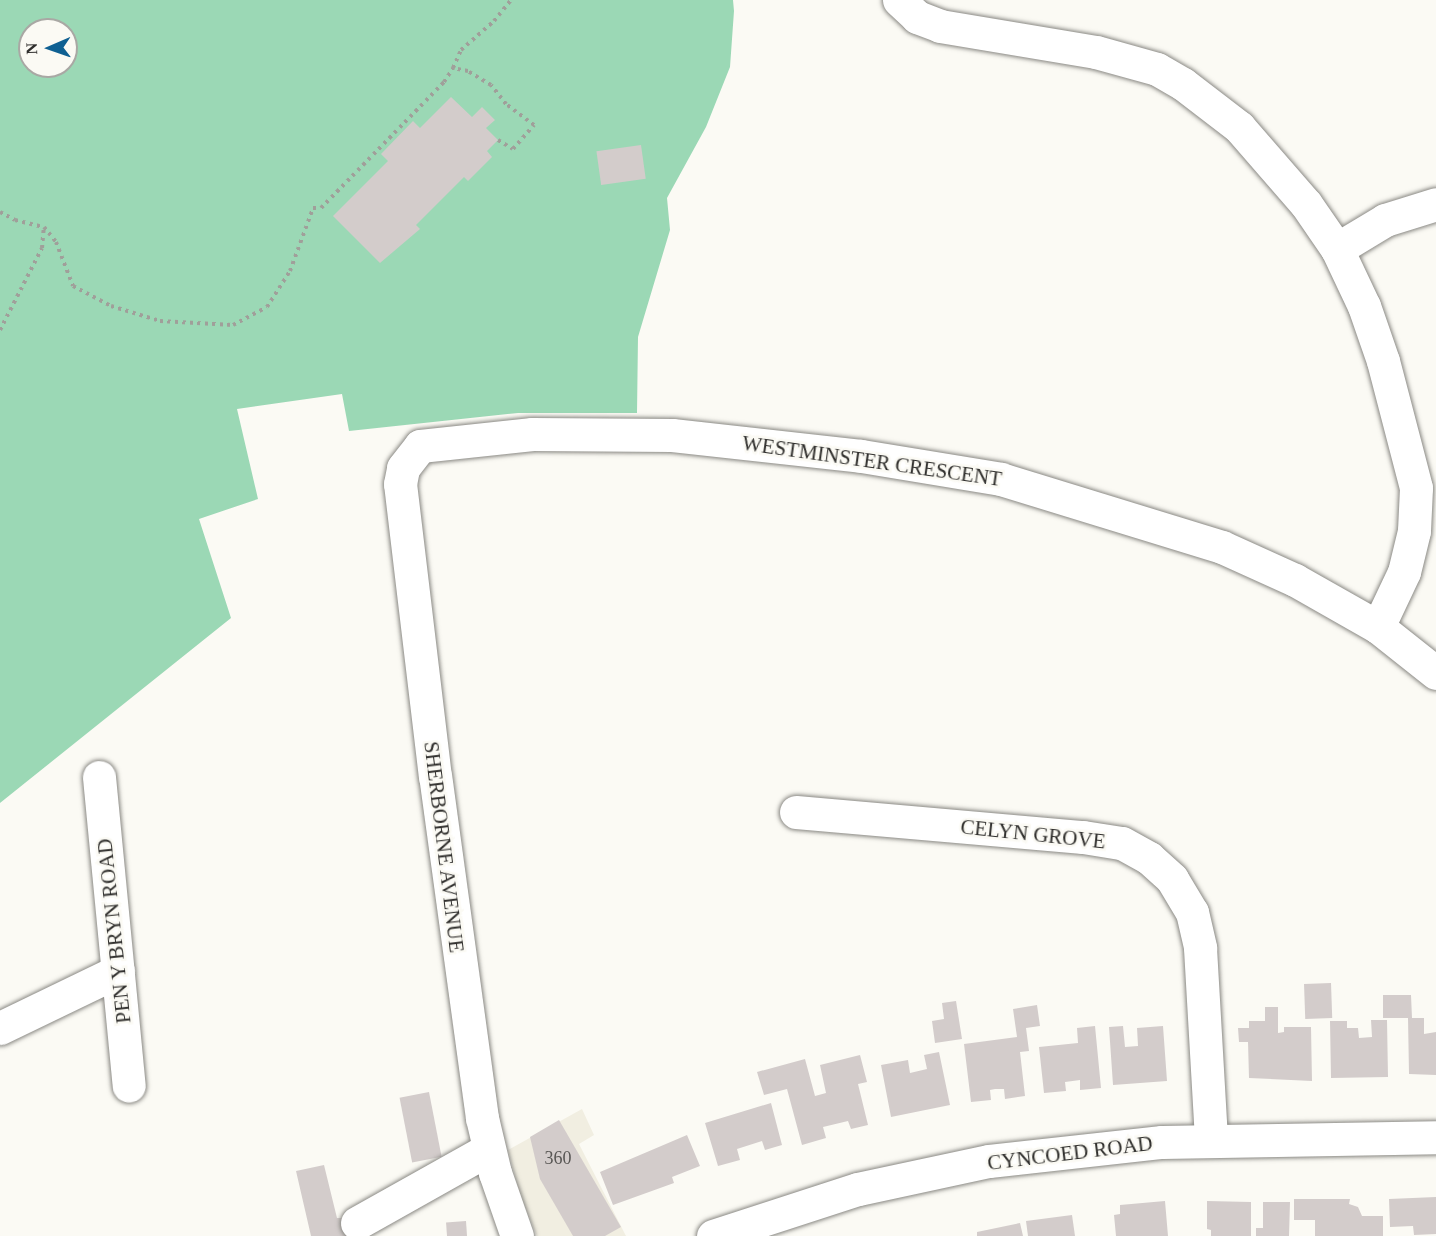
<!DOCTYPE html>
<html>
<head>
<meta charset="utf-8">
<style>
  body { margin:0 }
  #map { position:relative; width:1436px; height:1236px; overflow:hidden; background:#fbfaf4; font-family:"Times New Roman",serif }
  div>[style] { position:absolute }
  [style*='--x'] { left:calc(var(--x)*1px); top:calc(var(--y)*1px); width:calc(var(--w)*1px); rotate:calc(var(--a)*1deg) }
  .built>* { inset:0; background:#f1eee1 }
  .green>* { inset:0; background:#9bd8b5 }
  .building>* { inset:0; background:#d3cccb; transform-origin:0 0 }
  .path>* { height:4px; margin-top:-2px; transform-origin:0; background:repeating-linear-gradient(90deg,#a09f9a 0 3px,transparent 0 7.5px) }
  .roads { filter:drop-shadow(0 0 2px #8a8984) drop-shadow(0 0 2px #8a8984) }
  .minor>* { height:33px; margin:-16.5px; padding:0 16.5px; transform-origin:16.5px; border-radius:16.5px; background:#fff }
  span { translate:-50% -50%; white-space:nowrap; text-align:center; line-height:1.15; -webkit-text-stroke:5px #fbfaf4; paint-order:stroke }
  .number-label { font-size:18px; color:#585654 }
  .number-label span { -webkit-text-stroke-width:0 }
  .street-label { font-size:21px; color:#2f2e2c }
  .north { position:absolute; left:18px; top:18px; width:60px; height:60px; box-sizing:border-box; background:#fbfaf4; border:2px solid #a9a8a4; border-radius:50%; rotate:268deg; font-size:16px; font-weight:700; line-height:24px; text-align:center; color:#2f2e2c }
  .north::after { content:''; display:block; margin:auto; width:21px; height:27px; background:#0f6092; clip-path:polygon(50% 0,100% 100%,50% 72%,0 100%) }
</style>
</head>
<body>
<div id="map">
  <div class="built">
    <div style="clip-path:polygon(582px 1109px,594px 1135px,579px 1144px,626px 1236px,537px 1236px,520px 1194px,508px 1150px)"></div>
  </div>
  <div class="green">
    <div style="clip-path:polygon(evenodd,0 0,733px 0,734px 11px,730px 67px,706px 127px,667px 198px,670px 230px,638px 337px,637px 413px,518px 413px,349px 431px,342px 394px,237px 409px,258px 499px,199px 519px,231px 618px,0 803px,0 0,30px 30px,66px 30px,66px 66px,30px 66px,30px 30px)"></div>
  </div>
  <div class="building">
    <div style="clip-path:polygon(451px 97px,472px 117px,482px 107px,495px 120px,486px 128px,498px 140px,487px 151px,492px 157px,468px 181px,464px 177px,416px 225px,420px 229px,380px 263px,333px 216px,388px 161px,381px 154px,413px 121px,420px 128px)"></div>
    <div style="left:641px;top:145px;width:34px;height:45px;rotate:82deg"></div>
    <div style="left:1331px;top:983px;width:35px;height:27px;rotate:88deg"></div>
    <div style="clip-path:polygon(1383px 995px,1411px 995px,1412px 1018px,1424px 1018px,1424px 1034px,1436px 1032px,1436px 1075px,1409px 1074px,1408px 1018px,1383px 1018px)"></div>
    <div style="clip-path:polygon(956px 1001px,962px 1039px,935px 1043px,932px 1021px,944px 1019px,942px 1003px)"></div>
    <div style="clip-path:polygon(1037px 1005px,1040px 1026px,1026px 1028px,1029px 1051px,1020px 1052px,1025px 1096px,1005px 1099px,1004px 1089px,995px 1089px,990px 1090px,991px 1100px,971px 1102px,964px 1044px,1017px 1037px,1013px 1009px)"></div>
    <div style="clip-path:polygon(1265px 1007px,1278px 1007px,1278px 1033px,1284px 1032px,1284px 1027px,1311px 1027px,1312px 1081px,1249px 1078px,1248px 1042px,1239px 1042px,1238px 1028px,1249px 1028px,1249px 1021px,1265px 1021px)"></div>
    <div style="clip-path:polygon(1371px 1020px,1387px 1020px,1388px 1077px,1331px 1078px,1330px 1021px,1347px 1021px,1347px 1028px,1358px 1028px,1359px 1038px,1372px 1037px)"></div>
    <div style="clip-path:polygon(1095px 1026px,1101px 1088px,1080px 1090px,1080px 1080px,1065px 1082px,1066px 1091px,1044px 1093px,1039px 1047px,1078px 1043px,1077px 1028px)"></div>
    <div style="clip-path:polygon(1123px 1026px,1125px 1047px,1138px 1046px,1137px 1028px,1163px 1026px,1167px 1081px,1113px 1085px,1109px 1027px)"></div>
    <div style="clip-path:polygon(939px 1052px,950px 1105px,891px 1117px,881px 1065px,908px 1060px,910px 1073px,927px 1069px,924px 1055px)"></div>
    <div style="clip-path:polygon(860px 1055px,867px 1082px,858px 1084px,868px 1125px,851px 1129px,848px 1121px,823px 1127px,826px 1138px,802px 1145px,787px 1089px,764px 1095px,757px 1072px,805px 1059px,815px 1096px,826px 1093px,820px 1065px)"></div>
    <div style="left:429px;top:1092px;width:66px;height:30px;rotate:79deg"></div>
    <div style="clip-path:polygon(771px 1103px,782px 1145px,765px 1150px,762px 1141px,737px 1149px,740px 1160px,718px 1166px,705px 1123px)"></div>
    <div style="clip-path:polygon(559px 1120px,621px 1227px,605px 1236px,573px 1236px,540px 1179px,530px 1137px)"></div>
    <div style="clip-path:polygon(687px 1135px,700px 1166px,672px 1177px,674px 1183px,613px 1205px,600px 1172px)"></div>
    <div style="clip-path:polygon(324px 1165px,337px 1218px,342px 1218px,353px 1236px,311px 1236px,296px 1171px)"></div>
    <div style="clip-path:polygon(1436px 1197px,1436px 1234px,1414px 1235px,1413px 1226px,1390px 1227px,1389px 1199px)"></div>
    <div style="clip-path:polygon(1294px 1199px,1350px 1199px,1349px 1204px,1358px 1207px,1362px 1216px,1383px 1216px,1383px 1236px,1315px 1236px,1315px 1220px,1294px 1220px)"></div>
    <div style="clip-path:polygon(1165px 1201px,1168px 1236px,1116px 1236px,1114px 1215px,1120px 1214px,1120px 1205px)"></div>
    <div style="clip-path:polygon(1207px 1201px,1251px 1202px,1251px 1236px,1211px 1236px,1211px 1230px,1207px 1229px)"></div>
    <div style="clip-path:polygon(1263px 1202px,1290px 1202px,1289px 1236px,1256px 1236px,1256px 1228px,1263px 1228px)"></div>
    <div style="clip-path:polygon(1072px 1215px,1075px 1236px,1028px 1236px,1026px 1221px)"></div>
    <div style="left:466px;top:1221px;width:15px;height:20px;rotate:86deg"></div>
    <div style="clip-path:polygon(1020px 1223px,1023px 1236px,977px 1236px,977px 1232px)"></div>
  </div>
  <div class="path">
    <div style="--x:498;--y:140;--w:17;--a:31"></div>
    <div style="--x:513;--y:149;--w:32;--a:-49"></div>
    <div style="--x:534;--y:125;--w:35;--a:-143"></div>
    <div style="--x:506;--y:104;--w:24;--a:-128"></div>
    <div style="--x:491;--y:85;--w:27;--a:-149"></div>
    <div style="--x:468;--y:71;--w:15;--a:-169"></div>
    <div style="--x:453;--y:68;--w:20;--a:-66"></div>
    <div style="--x:461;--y:50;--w:44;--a:-41.3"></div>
    <div style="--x:494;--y:21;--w:27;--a:-51"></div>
    <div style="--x:0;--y:212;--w:17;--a:28"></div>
    <div style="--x:15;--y:220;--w:30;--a:14"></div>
    <div style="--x:44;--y:227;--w:19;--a:51"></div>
    <div style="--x:56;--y:242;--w:47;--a:68.9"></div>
    <div style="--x:73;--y:286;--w:43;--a:27.8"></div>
    <div style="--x:111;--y:306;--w:51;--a:17"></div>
    <div style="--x:160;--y:321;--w:73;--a:3.1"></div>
    <div style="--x:233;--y:325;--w:38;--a:-28"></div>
    <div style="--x:267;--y:307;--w:43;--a:-57.4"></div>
    <div style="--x:290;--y:271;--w:67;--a:-69.9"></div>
    <div style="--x:313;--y:208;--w:8;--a:0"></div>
    <div style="--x:321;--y:208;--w:176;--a:-45.7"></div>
    <div style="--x:444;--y:82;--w:17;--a:-57"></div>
    <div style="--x:0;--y:330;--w:92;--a:-62.9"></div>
    <div style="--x:42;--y:248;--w:21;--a:-85"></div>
  </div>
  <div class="roads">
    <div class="minor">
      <div style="--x:899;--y:0;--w:25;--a:43"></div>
      <div style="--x:917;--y:17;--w:25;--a:21"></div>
      <div style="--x:940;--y:26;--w:158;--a:9.5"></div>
      <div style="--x:1096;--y:52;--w:63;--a:15.6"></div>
      <div style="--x:1157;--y:69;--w:30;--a:30"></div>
      <div style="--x:1183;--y:84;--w:71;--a:37.5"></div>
      <div style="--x:1239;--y:127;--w:102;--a:49"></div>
      <div style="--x:1306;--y:204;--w:55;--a:55.4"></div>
      <div style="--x:1337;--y:249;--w:63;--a:64.7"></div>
      <div style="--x:1364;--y:306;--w:58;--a:70.9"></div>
      <div style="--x:1383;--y:361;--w:131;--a:75.4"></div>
      <div style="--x:1416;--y:488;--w:43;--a:92.7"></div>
      <div style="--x:1414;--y:531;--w:42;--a:103.7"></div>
      <div style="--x:1404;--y:572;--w:61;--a:115.3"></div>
      <div style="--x:1337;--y:249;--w:56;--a:-31.1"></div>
      <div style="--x:1385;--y:220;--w:53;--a:-17.4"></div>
      <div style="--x:99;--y:777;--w:310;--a:84.5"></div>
      <div style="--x:796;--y:812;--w:288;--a:5"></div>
      <div style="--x:1083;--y:837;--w:39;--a:9"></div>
      <div style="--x:1122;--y:843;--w:31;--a:29"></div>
      <div style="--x:1149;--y:858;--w:31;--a:42"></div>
      <div style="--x:1172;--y:879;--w:39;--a:59"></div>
      <div style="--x:1192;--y:912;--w:37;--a:77"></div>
      <div style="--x:1200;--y:948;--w:192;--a:86.7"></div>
      <div style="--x:0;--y:1028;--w:131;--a:-25.8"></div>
      <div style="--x:357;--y:1223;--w:151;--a:-29.3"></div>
      <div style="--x:517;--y:1236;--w:67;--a:-109.2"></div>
      <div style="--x:495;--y:1173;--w:57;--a:-103.3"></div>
      <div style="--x:482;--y:1118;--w:344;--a:-97.8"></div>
      <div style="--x:435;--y:777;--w:295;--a:-96.8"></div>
      <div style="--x:400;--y:484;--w:16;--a:-79"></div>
      <div style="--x:403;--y:468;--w:28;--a:-52"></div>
      <div style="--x:420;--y:446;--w:113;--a:-6.1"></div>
      <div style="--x:532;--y:434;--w:140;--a:0.4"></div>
      <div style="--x:672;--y:435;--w:190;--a:6.3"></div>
      <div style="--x:861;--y:456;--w:142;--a:9.3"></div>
      <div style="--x:1001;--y:479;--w:231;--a:17.1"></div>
      <div style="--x:1222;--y:547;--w:80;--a:24.3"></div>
      <div style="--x:1295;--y:580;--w:95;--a:29.5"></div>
      <div style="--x:1378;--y:627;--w:74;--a:38.4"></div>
      <div style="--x:713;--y:1236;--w:152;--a:-18"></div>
      <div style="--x:858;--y:1189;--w:134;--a:-12.1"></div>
      <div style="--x:989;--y:1161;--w:174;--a:-6.3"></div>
      <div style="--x:1162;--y:1142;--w:274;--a:-1"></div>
    </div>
  </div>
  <div class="number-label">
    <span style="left:558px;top:1158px">360</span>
  </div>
  <div class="street-label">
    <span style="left:872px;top:461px;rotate:8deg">WESTMINSTER CRESCENT</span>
    <span style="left:1033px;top:834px;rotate:6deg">CELYN GROVE</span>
    <span style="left:444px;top:847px;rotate:83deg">SHERBORNE AVENUE</span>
    <span style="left:114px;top:931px;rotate:-96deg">PEN Y BRYN ROAD</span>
    <span style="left:1070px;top:1153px;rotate:-7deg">CYNCOED ROAD</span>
  </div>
  <div class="north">N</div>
</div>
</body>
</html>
